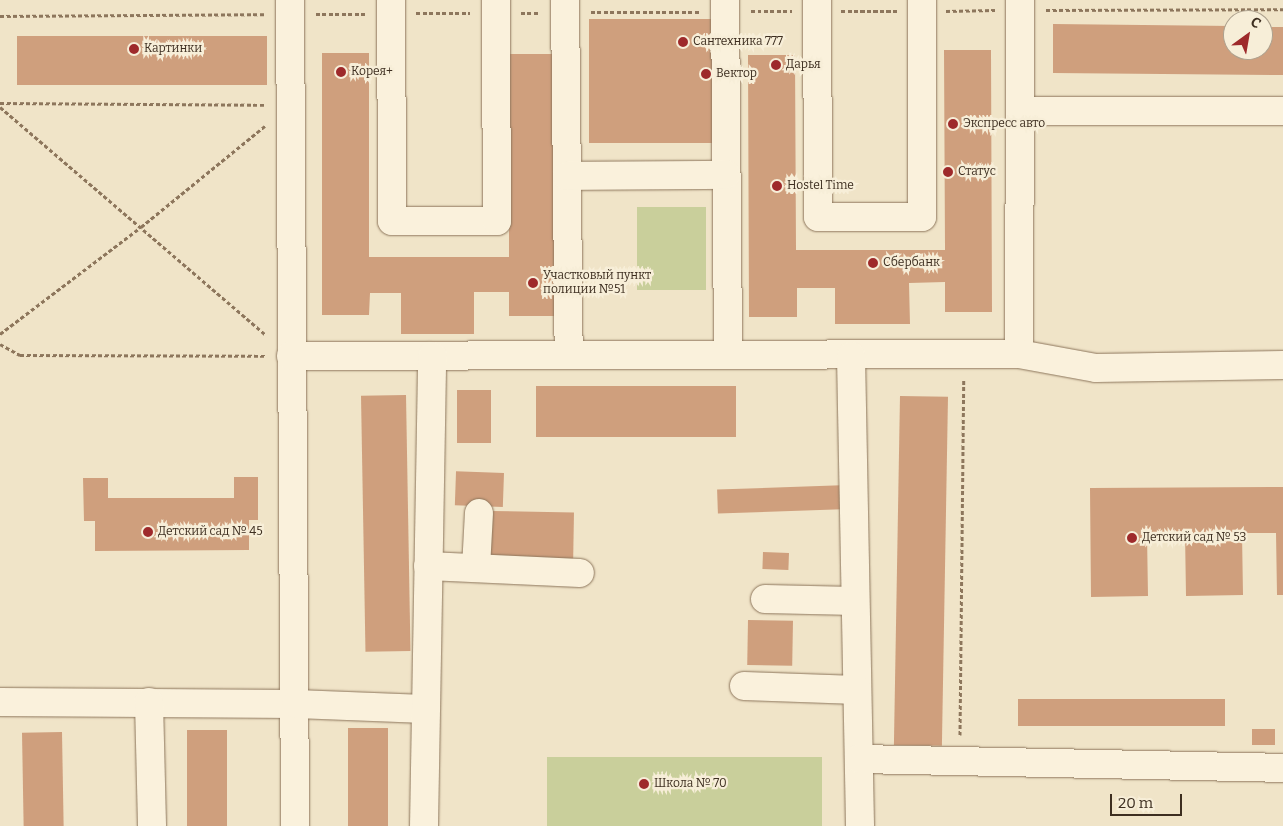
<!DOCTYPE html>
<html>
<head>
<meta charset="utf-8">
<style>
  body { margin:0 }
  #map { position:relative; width:1283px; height:826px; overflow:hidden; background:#f0e4c8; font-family:Bitter,serif }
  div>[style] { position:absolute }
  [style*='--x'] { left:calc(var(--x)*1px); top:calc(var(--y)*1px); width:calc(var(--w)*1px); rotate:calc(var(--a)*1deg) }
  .green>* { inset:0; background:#c9cf9b; transform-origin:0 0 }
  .building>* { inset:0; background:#cf9f7d; transform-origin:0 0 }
  .path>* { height:3px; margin-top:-1.5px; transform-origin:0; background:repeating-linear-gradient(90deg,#8d765c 0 4px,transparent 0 6.5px) }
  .roads { filter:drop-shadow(0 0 1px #8d765c) drop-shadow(0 0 1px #8d765c) }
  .minor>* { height:28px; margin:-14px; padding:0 14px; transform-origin:14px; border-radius:14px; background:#faf1dc }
  .dots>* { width:14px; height:14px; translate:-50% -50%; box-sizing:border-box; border:2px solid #f7eed8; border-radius:50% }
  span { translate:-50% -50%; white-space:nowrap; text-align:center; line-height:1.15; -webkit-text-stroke:4.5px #f7eed8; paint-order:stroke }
  .poi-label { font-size:12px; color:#3d2e20 }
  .left { translate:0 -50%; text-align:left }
  .north { position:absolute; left:1223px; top:10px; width:50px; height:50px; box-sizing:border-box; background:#f7eed8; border:1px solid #ada18e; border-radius:50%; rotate:32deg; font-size:14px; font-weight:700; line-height:20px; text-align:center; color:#3d2e20 }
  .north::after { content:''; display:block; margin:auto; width:18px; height:22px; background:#9e2a2b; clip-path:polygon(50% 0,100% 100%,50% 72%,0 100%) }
  .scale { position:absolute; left:1110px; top:794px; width:72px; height:22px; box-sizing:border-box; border:2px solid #3d2e20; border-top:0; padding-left:6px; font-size:15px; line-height:18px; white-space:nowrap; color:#3d2e20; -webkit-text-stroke:4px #f7eed8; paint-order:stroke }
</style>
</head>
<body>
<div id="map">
  <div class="green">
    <div style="left:637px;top:207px;width:69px;height:83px"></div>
    <div style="left:547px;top:757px;width:275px;height:69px"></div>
  </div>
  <div class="building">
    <div style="left:589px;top:19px;width:127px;height:124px"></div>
    <div style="clip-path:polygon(1053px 24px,1233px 26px,1233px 50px,1263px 50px,1263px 27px,1283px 27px,1283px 75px,1053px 73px)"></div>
    <div style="left:17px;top:36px;width:250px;height:49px"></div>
    <div style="clip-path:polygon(944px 50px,991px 50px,992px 312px,945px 312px,945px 282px,909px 283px,910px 324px,835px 324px,835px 288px,797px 288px,797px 317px,749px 317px,748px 55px,795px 55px,796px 250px,945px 250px)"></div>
    <div style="clip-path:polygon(322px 53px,369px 53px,369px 257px,509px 257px,509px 54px,557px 54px,557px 316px,509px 316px,509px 292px,474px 292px,474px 334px,401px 334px,401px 293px,370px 293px,369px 315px,322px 315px)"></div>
    <div style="left:736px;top:386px;width:51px;height:200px;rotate:90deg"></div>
    <div style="left:457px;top:390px;width:34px;height:53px"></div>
    <div style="left:406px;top:395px;width:256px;height:45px;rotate:89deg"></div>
    <div style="left:900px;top:396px;width:48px;height:349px;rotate:1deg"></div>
    <div style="left:504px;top:473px;width:34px;height:48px;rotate:92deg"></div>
    <div style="clip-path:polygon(234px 477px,258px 477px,258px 520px,249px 520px,249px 550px,95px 551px,95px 521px,84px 521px,83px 478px,108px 478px,108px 498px,234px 498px)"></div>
    <div style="left:848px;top:485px;width:24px;height:131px;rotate:88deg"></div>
    <div style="clip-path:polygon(1283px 487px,1283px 595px,1277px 595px,1276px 533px,1242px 533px,1243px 595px,1186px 596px,1185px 533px,1147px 534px,1148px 596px,1091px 597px,1090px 488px)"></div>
    <div style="left:491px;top:511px;width:83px;height:49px;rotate:1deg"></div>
    <div style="left:763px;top:552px;width:26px;height:17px;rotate:2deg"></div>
    <div style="left:748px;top:620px;width:45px;height:45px;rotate:1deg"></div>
    <div style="left:1225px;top:699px;width:27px;height:207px;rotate:90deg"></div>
    <div style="left:348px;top:728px;width:40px;height:98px"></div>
    <div style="left:1252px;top:729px;width:23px;height:16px"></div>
    <div style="left:187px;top:730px;width:40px;height:96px"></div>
    <div style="left:62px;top:732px;width:94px;height:40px;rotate:89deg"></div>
  </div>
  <div class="path">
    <div style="--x:1046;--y:10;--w:237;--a:-0.2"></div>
    <div style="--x:751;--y:11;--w:41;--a:0"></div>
    <div style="--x:841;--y:11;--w:56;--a:0"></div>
    <div style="--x:946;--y:11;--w:49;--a:-1.2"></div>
    <div style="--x:591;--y:12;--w:109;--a:0"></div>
    <div style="--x:416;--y:13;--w:54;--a:0"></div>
    <div style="--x:521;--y:13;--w:19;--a:0"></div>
    <div style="--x:316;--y:14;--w:49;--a:0"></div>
    <div style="--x:0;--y:16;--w:265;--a:-0.4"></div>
    <div style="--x:0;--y:103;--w:265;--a:0.4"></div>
    <div style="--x:0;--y:107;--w:350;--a:40.6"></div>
    <div style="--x:0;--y:334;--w:177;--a:-37.2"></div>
    <div style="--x:141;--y:227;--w:160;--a:-39.2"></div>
    <div style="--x:0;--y:344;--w:23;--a:29"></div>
    <div style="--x:20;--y:355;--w:246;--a:0.2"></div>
    <div style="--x:960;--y:735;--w:356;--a:-89.4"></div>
  </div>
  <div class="roads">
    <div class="minor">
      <div style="--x:290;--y:0;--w:826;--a:89.65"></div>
      <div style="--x:391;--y:0;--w:221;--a:89.7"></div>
      <div style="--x:392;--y:221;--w:105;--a:0"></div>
      <div style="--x:497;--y:221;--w:221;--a:-90.3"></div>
      <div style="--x:565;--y:0;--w:354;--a:89.4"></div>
      <div style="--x:725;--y:0;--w:355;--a:89.5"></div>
      <div style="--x:817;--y:0;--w:217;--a:89.7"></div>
      <div style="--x:818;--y:217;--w:104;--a:0"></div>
      <div style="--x:922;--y:217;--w:217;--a:-90"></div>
      <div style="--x:1020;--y:111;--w:263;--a:0"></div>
      <div style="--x:567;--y:176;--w:159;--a:-0.4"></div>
      <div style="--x:1019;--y:354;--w:354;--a:-89.8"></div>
      <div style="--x:291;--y:356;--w:728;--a:-0.16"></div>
      <div style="--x:1019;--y:354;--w:78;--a:10.3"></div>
      <div style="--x:1096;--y:368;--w:187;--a:-0.9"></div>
      <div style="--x:851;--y:356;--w:470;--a:88.9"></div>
      <div style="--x:428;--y:566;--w:152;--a:2.6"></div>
      <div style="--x:476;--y:568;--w:55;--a:-86.9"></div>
      <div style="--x:765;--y:599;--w:90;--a:1.3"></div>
      <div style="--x:744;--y:686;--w:113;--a:2"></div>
      <div style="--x:0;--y:702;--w:296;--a:0.4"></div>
      <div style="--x:296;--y:704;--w:129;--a:2.2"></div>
      <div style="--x:149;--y:702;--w:124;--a:88.6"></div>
      <div style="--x:859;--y:759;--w:424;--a:1.2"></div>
      <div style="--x:424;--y:826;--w:470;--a:-89"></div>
    </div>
  </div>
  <div class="dots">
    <div style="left:683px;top:42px;background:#9e2a2b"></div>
    <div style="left:134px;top:49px;background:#9e2a2b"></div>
    <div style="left:776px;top:65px;background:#9e2a2b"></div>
    <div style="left:341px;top:72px;background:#9e2a2b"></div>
    <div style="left:706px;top:74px;background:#9e2a2b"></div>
    <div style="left:953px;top:124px;background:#9e2a2b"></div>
    <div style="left:948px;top:172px;background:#9e2a2b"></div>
    <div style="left:777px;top:186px;background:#9e2a2b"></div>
    <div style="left:873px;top:263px;background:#9e2a2b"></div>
    <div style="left:533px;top:283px;background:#9e2a2b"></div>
    <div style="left:148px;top:532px;background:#9e2a2b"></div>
    <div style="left:1132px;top:538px;background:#9e2a2b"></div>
    <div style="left:644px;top:784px;background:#9e2a2b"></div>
  </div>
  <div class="poi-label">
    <span class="left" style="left:693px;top:42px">Сантехника 777</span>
    <span class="left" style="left:144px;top:49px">Картинки</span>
    <span class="left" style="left:786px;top:65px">Дарья</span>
    <span class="left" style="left:351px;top:72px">Корея+</span>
    <span class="left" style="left:716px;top:74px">Вектор</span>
    <span class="left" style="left:963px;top:124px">Экспресс авто</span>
    <span class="left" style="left:958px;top:172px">Статус</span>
    <span class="left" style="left:787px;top:186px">Hostel Time</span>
    <span class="left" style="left:883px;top:263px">Сбербанк</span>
    <span class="left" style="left:543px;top:283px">Участковый пункт<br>полиции №51</span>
    <span class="left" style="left:158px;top:532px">Детский сад № 45</span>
    <span class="left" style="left:1142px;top:538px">Детский сад № 53</span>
    <span class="left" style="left:654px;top:784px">Школа № 70</span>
  </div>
  <div class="north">С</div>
  <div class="scale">20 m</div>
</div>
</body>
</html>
